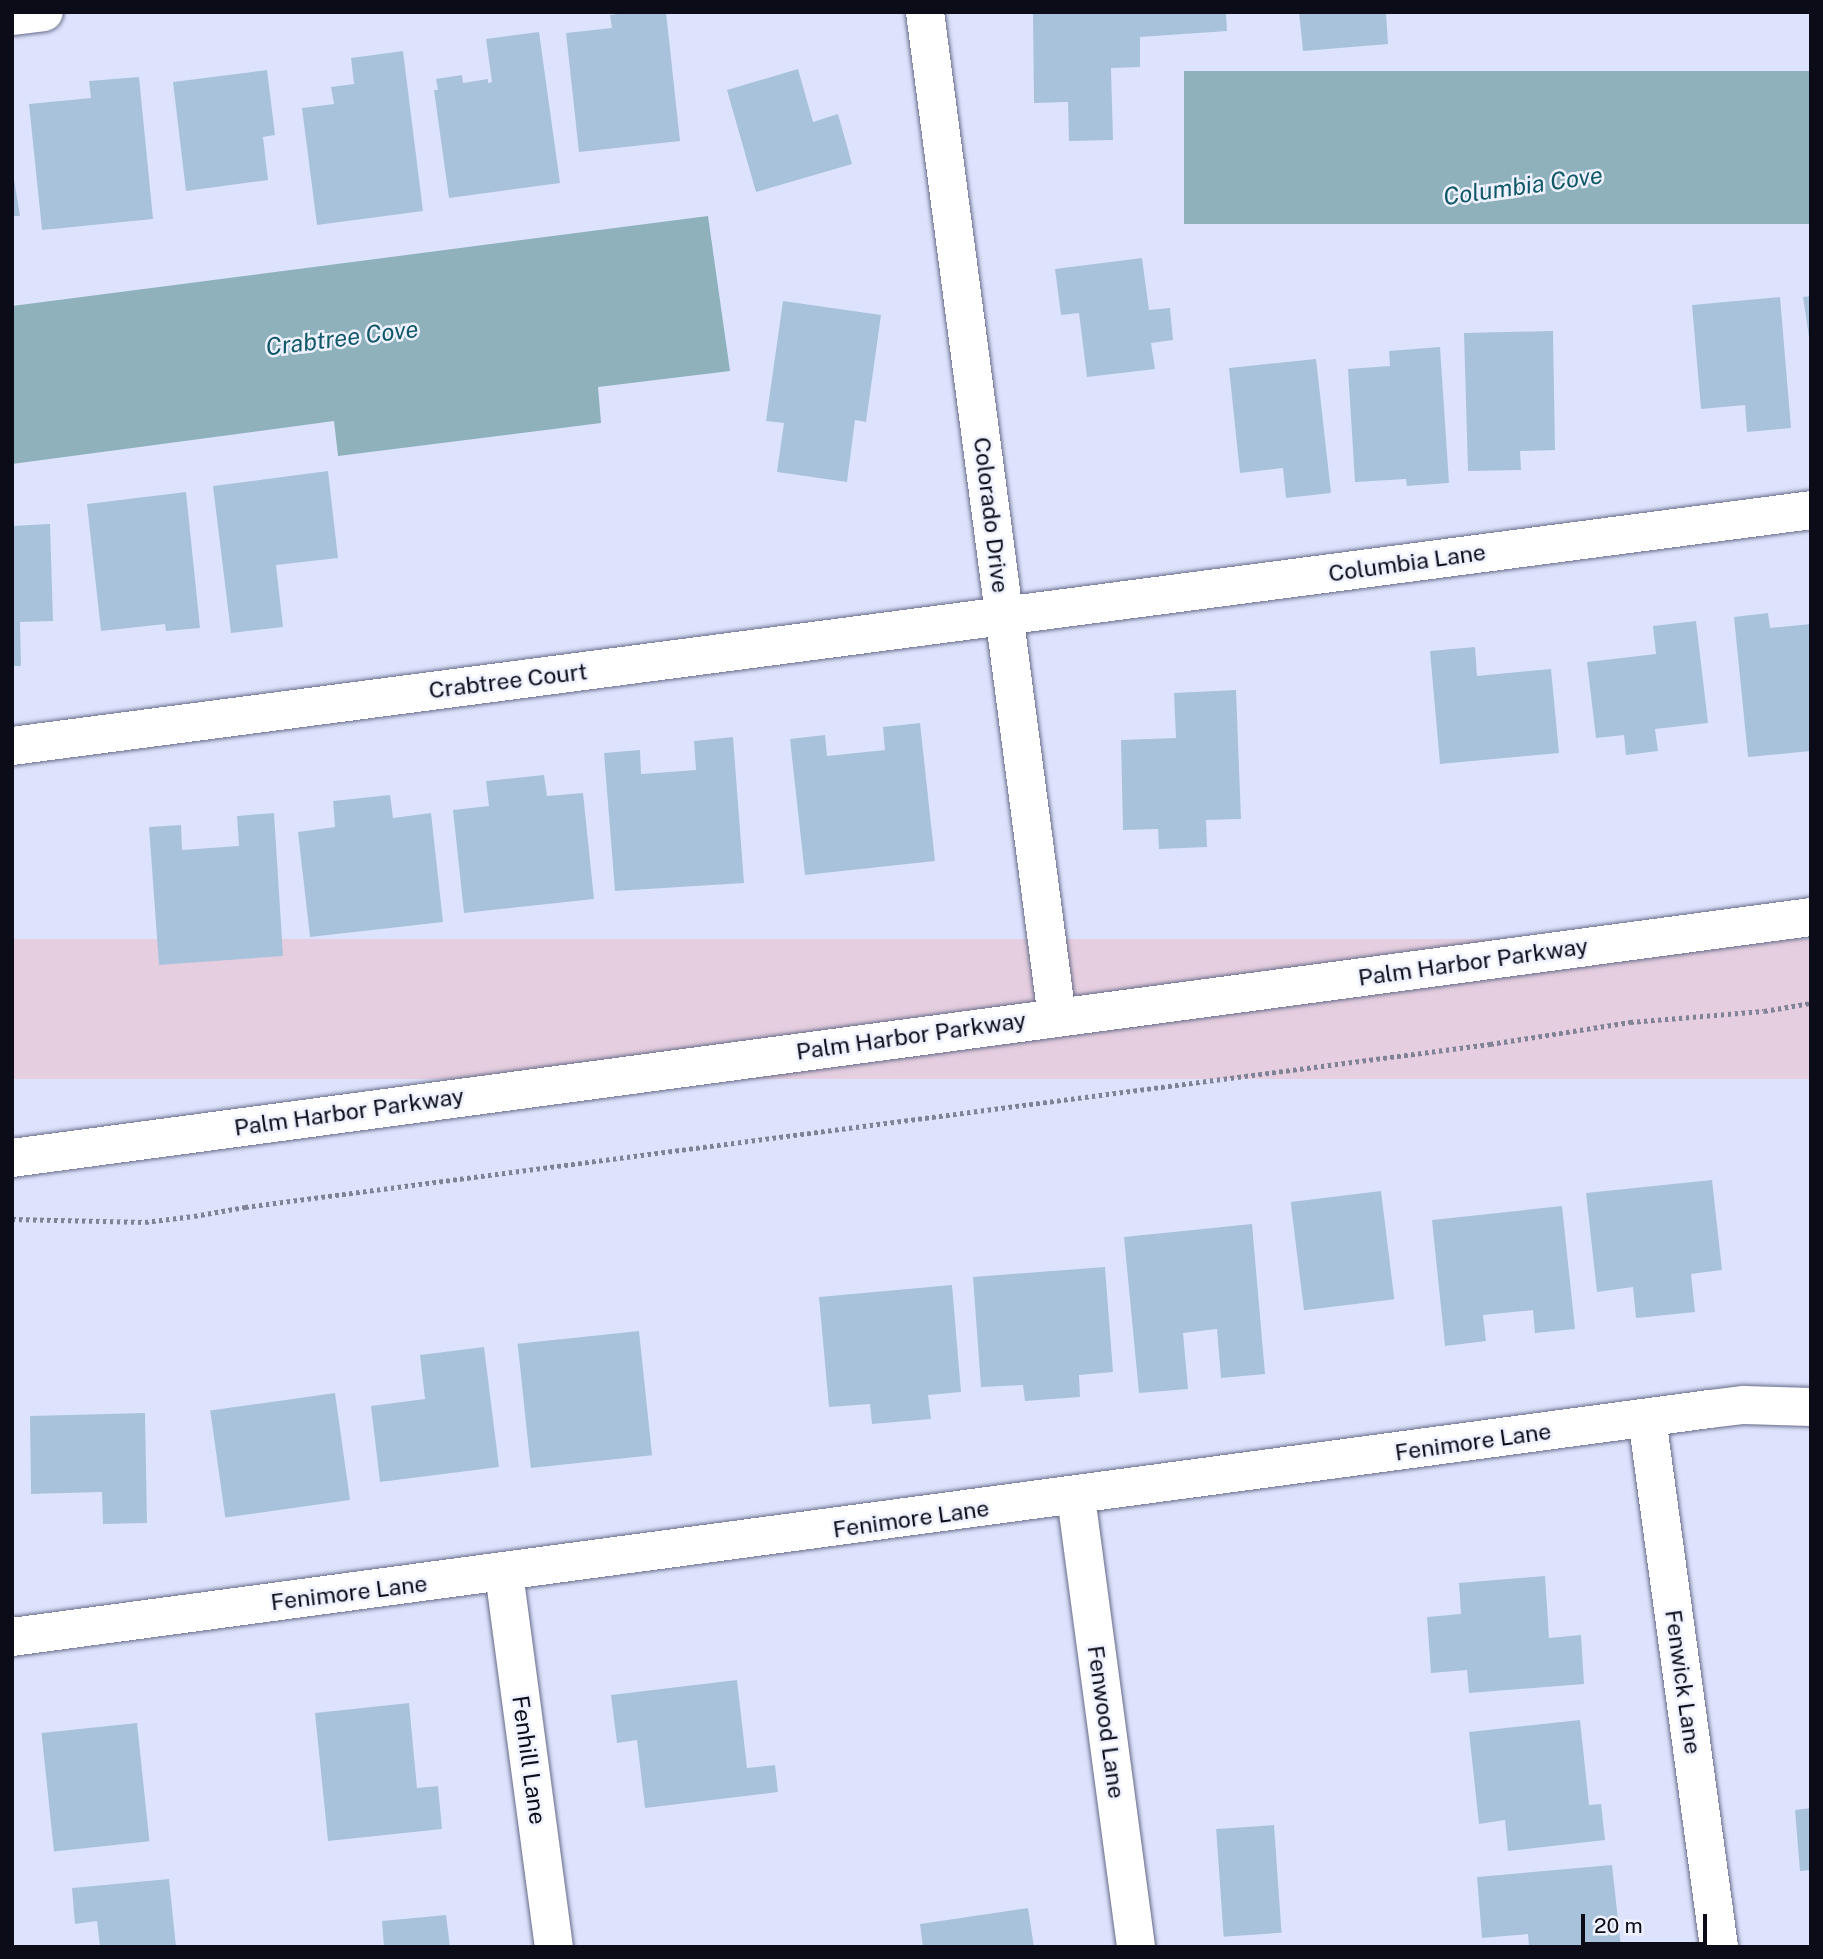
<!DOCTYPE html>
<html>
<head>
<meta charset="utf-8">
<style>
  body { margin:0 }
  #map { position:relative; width:1823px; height:1959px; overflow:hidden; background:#dee3fd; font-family:"Public Sans",sans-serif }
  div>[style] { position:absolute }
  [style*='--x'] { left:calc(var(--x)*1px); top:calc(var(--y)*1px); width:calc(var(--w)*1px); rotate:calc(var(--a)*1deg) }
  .green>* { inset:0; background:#e5cedf; transform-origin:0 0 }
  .water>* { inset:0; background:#8eb1bc; transform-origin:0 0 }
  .building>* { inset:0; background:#a9c2dc; transform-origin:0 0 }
  .path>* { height:4.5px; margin-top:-2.25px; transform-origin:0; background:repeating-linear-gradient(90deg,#808396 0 3.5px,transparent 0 7px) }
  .roads { filter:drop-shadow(0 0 2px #666b88) drop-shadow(0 0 2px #666b88) }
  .minor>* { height:38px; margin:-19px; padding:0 19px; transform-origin:19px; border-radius:19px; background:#fff }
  span { translate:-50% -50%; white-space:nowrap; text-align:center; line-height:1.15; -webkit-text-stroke:5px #eef1fe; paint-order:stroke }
  .street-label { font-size:23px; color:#0b0c17 }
  .water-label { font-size:24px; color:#105768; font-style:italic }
  .frame { position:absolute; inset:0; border:14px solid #0b0c17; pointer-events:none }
  .scale { position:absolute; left:1581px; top:1914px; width:126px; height:32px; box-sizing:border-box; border:4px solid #0b0c17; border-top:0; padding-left:9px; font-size:21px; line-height:24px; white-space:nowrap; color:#0b0c17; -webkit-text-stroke:5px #eef1fe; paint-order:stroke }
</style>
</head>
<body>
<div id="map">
  <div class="green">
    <div style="left:1811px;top:939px;width:140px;height:1815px;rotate:90deg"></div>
  </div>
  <div class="water">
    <div style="left:1811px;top:71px;width:153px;height:627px;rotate:90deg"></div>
    <div style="clip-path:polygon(708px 216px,730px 371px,598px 387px,601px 423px,338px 456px,334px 421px,12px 464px,12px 306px)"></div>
  </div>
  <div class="building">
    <div style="clip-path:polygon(633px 12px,666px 12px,680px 141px,579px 152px,566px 33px,612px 28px,610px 15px)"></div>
    <div style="clip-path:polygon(1033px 12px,1226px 12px,1227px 31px,1140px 37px,1140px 67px,1111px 68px,1113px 140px,1069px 141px,1068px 102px,1034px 103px)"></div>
    <div style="clip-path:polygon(1299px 12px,1386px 12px,1388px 44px,1303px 51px)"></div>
    <div style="clip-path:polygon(539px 32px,560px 183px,449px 198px,434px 90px,438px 90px,436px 79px,462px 75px,463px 83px,488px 79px,488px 83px,492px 82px,486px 39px)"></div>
    <div style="clip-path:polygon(403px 51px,423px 211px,317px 225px,302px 108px,334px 104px,331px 87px,354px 84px,351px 58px)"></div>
    <div style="clip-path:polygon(798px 69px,813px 122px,838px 114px,852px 164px,756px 192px,727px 90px)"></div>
    <div style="clip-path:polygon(267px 70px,275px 135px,263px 137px,268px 180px,186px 191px,173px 82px)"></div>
    <div style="clip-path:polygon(139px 77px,153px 219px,42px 230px,29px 104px,91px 98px,89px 81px)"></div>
    <div style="clip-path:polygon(12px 167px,20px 216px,12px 216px)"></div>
    <div style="clip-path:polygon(1142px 258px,1149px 310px,1170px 308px,1173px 340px,1151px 343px,1155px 369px,1087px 377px,1079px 313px,1061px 315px,1055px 269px)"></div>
    <div style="clip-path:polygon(1811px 296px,1811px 337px,1809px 337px,1803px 297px)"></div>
    <div style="clip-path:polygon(1780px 297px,1791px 428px,1747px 432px,1745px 405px,1701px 409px,1692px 305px)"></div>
    <div style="clip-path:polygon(783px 301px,881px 315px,866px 422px,855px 420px,847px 482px,777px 472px,784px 423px,766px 421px)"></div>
    <div style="clip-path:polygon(1553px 331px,1555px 450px,1520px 451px,1521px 470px,1468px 471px,1464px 333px)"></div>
    <div style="clip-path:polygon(1440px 347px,1449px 483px,1407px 486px,1406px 479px,1355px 482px,1348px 369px,1390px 366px,1389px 351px)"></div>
    <div style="clip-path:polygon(1316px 359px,1331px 493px,1286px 498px,1283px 468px,1240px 473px,1229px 368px)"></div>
    <div style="clip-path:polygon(328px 471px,338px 558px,276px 565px,283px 627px,231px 633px,213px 486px)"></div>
    <div style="clip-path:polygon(186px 492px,200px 628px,166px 631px,165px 624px,101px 631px,87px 504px)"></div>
    <div style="clip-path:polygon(50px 524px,53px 621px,20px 622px,21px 666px,12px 666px,12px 526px)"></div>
    <div style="clip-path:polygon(1768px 613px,1770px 628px,1811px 624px,1811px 751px,1748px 757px,1734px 617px)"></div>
    <div style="clip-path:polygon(1696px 621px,1708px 723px,1655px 729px,1658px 751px,1626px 755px,1624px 735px,1596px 738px,1587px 662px,1656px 654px,1653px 626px)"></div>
    <div style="clip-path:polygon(1475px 647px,1477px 676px,1551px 669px,1559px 753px,1440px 764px,1430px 651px)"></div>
    <div style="clip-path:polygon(1236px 690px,1241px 819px,1206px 820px,1207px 847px,1159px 849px,1158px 829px,1123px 830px,1121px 740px,1176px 738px,1174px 693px)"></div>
    <div style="clip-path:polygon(920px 723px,935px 861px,805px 875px,790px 739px,825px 735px,827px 756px,885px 750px,883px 727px)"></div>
    <div style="clip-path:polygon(733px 737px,744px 883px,615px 891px,604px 753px,640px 750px,641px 774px,696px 770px,694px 741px)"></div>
    <div style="clip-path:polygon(544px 775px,547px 796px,583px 793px,594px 899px,464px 913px,453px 810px,489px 806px,486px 781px)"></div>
    <div style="clip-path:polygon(390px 795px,393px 818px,431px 813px,443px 922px,310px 937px,298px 832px,335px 827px,333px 801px)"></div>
    <div style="clip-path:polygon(274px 813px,283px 956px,159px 965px,149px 827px,181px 825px,182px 850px,239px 846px,237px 816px)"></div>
    <div style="clip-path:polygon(1712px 1180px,1722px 1270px,1691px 1274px,1695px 1312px,1636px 1318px,1633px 1287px,1597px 1292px,1586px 1193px)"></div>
    <div style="left:1381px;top:1191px;width:109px;height:91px;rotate:83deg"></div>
    <div style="clip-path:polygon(1562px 1206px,1575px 1329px,1535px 1333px,1533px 1310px,1483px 1315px,1486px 1341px,1445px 1346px,1432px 1220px)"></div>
    <div style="clip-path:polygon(1252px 1224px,1265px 1374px,1221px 1378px,1217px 1329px,1183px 1333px,1188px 1389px,1139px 1393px,1124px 1237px)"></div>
    <div style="clip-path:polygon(1105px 1267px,1113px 1372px,1079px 1375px,1080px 1397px,1025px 1401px,1023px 1385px,981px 1387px,973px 1277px)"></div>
    <div style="clip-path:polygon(952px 1285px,961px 1392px,928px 1395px,931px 1419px,872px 1424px,870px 1404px,829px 1407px,819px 1297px)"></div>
    <div style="left:639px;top:1331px;width:125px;height:122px;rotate:84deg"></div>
    <div style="clip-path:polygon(484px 1347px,499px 1467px,380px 1482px,371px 1406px,425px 1399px,420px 1355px)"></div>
    <div style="left:335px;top:1393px;width:108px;height:126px;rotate:82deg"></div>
    <div style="clip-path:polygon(145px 1413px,147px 1523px,103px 1524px,102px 1492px,31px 1494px,30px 1416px)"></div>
    <div style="clip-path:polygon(1545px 1576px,1549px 1638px,1581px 1635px,1584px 1684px,1469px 1693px,1467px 1670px,1431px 1673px,1427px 1617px,1461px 1614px,1459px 1583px)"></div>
    <div style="clip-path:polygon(737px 1680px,747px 1768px,775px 1765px,778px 1792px,645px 1808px,637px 1740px,617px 1743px,611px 1695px)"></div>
    <div style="clip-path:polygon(409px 1703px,417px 1788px,438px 1786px,442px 1829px,328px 1841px,315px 1713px)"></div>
    <div style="clip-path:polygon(1580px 1720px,1589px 1805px,1601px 1804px,1605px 1840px,1508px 1851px,1505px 1820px,1479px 1824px,1469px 1732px)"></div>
    <div style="left:137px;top:1723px;width:119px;height:96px;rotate:84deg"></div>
    <div style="clip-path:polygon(1811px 1808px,1811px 1870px,1800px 1871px,1795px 1810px)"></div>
    <div style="left:1274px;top:1825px;width:108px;height:58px;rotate:86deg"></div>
    <div style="clip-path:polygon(1612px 1865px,1621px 1947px,1529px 1947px,1528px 1934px,1482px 1938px,1477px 1877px)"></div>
    <div style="clip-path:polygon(169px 1879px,176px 1947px,100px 1947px,97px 1921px,75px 1924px,72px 1888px)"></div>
    <div style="clip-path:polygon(1028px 1908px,1034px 1947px,923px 1947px,920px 1924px)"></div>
    <div style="clip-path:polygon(446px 1915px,450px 1947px,384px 1947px,382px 1921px)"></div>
  </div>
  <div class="path">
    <div style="--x:12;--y:1219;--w:133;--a:1.3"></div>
    <div style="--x:145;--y:1222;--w:49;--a:-7"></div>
    <div style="--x:194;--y:1216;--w:52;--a:-10"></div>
    <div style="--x:245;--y:1207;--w:1256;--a:-7.46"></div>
    <div style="--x:1490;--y:1044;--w:142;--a:-8.9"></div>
    <div style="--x:1630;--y:1022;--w:134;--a:-4.7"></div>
    <div style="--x:1764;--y:1011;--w:48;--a:-9.7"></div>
  </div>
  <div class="roads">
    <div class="minor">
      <div style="--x:925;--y:12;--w:1014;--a:82.52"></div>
      <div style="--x:12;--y:16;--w:32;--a:-7"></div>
      <div style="--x:12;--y:746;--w:1814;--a:-7.47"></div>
      <div style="--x:12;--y:1158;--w:1815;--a:-7.63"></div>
      <div style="--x:1647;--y:1418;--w:534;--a:82.25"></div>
      <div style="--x:1076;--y:1497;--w:454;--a:82.4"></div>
      <div style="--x:504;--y:1573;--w:377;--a:82.4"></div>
      <div style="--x:12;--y:1637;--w:1713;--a:-7.65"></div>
      <div style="--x:1710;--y:1409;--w:34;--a:-7"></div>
      <div style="--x:1744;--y:1405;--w:67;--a:1.7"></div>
    </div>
  </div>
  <div class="street-label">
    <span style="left:991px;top:515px;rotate:83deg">Colorado Drive</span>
    <span style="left:1407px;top:563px;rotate:-8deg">Columbia Lane</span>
    <span style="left:508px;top:681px;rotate:-7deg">Crabtree Court</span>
    <span style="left:1473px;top:962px;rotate:-8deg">Palm Harbor Parkway</span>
    <span style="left:911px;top:1036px;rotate:-8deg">Palm Harbor Parkway</span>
    <span style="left:349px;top:1112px;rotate:-8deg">Palm Harbor Parkway</span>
    <span style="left:1473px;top:1442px;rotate:-8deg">Fenimore Lane</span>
    <span style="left:911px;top:1519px;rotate:-8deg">Fenimore Lane</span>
    <span style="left:349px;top:1593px;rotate:-7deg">Fenimore Lane</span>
    <span style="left:1683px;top:1682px;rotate:82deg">Fenwick Lane</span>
    <span style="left:1106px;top:1722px;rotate:82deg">Fenwood Lane</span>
    <span style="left:529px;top:1760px;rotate:82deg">Fenhill Lane</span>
  </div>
  <div class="water-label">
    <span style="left:1523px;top:186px;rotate:-8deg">Columbia Cove</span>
    <span style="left:342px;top:338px;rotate:-7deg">Crabtree Cove</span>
  </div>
  <div class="frame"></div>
  <div class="scale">20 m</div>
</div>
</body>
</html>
